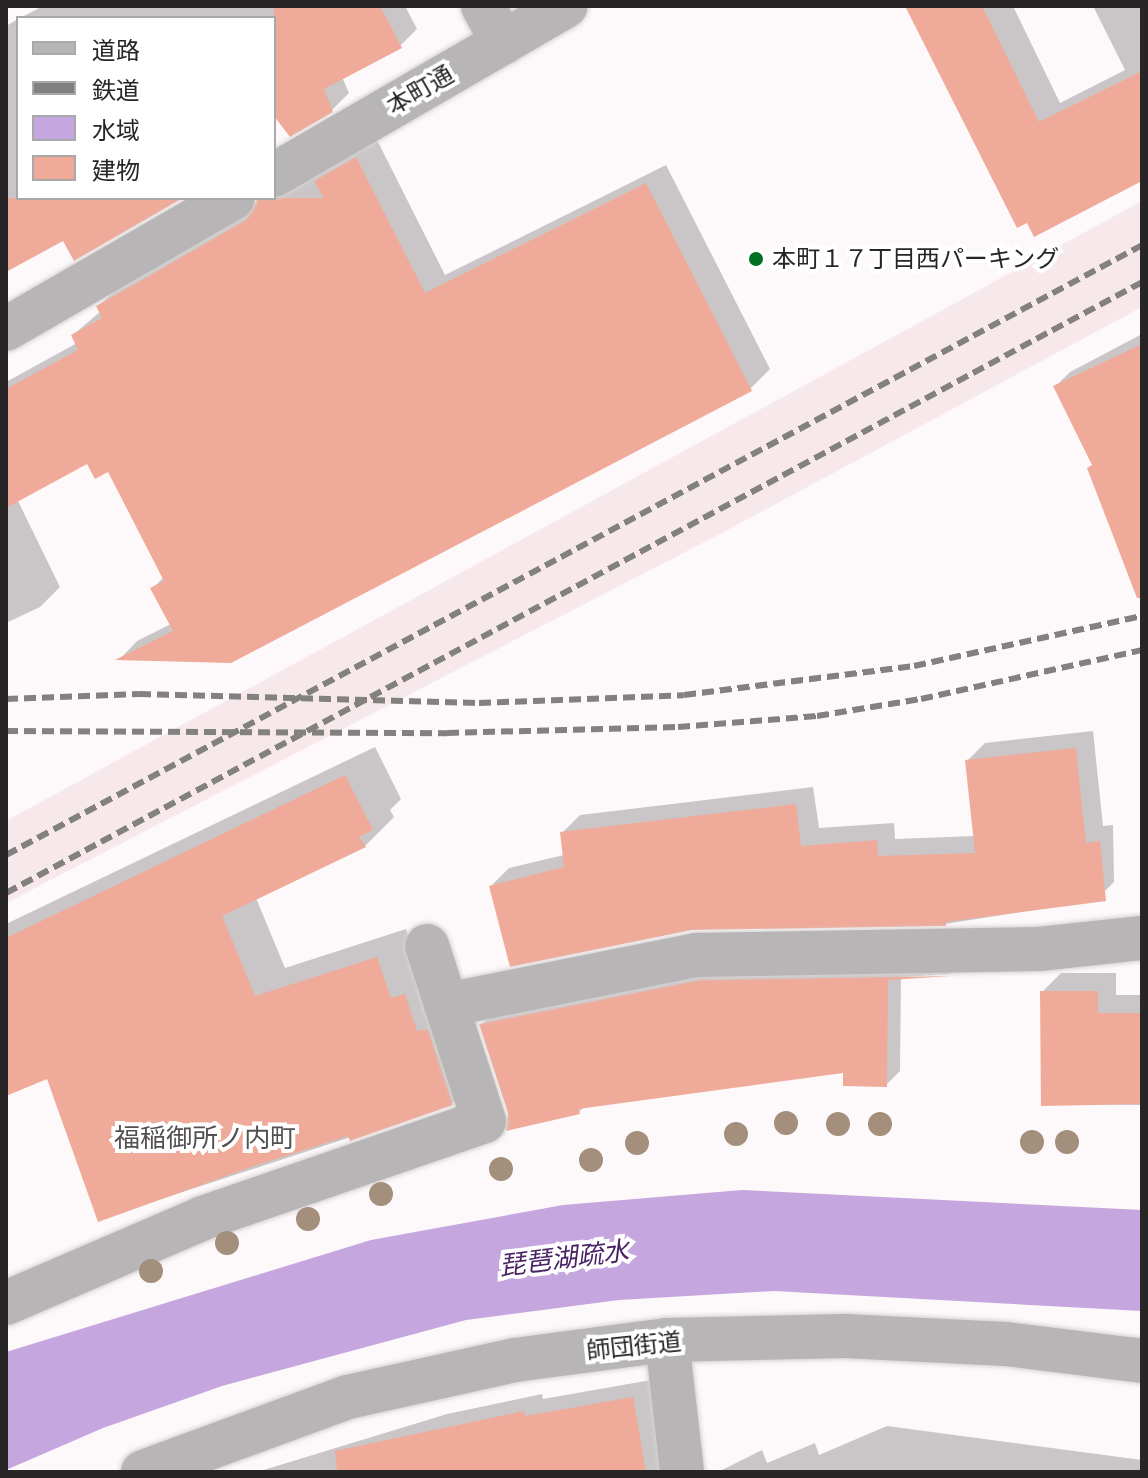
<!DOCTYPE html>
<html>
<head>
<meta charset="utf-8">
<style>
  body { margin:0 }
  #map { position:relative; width:1148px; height:1478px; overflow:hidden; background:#fdf8f9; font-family:Inter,"Noto Sans JP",sans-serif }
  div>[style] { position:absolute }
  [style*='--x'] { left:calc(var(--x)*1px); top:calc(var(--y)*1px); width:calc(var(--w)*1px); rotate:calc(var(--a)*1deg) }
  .built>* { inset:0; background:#f7e9eb }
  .water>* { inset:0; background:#c6a6df }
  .shadow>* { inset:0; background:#0003 }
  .building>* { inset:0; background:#efaa99 }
  .roads { filter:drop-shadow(0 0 2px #d6d2d3) drop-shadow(0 0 2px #d6d2d3) }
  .minor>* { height:44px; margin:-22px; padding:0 22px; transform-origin:22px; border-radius:22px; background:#b7b5b6 }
  .rail>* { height:6px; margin-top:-3px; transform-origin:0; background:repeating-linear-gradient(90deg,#838080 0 12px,transparent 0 18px) }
  .trees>* { width:24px; height:24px; margin:-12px; border-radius:50%; background:#a48e7c }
  .dots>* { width:22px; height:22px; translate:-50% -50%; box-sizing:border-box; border:4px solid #fff; border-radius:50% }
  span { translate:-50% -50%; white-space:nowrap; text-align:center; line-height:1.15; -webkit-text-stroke:8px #fff; paint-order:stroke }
  .street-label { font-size:24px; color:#272525 }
  .poi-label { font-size:24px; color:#272525 }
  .left { translate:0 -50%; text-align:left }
  .neighbourhood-label { font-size:26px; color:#555152 }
  .water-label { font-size:26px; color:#4a2264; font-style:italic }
  .frame { position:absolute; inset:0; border:8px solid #272525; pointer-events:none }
  .legend { position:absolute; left:16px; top:16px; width:260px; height:184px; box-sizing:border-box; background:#fff; border:2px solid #a9a8a8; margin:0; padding:10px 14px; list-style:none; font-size:24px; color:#272525 }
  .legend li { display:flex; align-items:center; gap:16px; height:40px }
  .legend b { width:40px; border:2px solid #a9a8a8 }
</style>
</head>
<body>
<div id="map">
  <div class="built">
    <div style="clip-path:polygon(1142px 201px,1142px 307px,720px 534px,6px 903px,6px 821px)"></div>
  </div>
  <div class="water">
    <div style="clip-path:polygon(742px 1190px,1142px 1210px,1142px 1311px,774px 1291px,619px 1300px,466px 1320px,222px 1386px,103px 1428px,6px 1470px,6px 1352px,371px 1240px,563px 1205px)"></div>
  </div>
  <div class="shadow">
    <div style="clip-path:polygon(43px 6px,405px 6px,417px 29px,400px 46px,342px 77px,349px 93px,332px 110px,274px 106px,274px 18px,20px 18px)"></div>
    <div style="clip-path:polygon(908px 6px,1013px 6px,1060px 103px,1125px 70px,1093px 6px,1142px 6px,1142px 179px,1035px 234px)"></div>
    <div style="clip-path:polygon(18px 19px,18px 198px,179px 198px,64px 238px,6px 270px,6px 26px)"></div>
    <div style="clip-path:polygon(376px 138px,445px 275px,666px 165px,770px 369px,750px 389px,120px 659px,137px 641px,171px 624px,152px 589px,164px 577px,109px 470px,88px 461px,17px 499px,60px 587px,40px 607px,6px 623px,6px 382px,77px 343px,73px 335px,101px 311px,99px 306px,119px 286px,274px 198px,274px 191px)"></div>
    <div style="clip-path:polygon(1142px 334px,1142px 550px,1056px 386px,1070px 372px)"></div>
    <div style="clip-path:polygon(1093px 731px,1103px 826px,1113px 825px,1114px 882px,1096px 900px,945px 924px,491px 886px,509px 868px,564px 855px,562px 833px,580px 815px,813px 787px,819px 828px,894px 823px,895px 839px,975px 836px,967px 761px,985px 743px)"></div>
    <div style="clip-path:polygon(375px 747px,401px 799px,390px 810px,394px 817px,365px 846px,256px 898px,285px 968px,406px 929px,420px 970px,481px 1074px,452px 1104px,100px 1219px,48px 1077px,6px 1093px,6px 924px)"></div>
    <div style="clip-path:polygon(960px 963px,950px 974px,901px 977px,900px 1071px,886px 1085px,845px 1070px,585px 1106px,579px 1112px,510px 1113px,481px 1025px,495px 1011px,715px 967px)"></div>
    <div style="clip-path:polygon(1061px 973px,1116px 973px,1116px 995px,1142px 995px,1142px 1105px,1043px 1104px,1042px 992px)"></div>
    <div style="clip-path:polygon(651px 1380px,667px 1472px,257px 1472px,447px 1414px,542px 1394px,543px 1399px)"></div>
    <div style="clip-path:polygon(887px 1426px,1142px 1460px,1142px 1472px,718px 1472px,762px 1450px,767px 1463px,815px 1443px,819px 1455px)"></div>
  </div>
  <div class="building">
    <div style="clip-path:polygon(274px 6px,380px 6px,402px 48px,324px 89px,333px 112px,290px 137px,274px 116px)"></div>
    <div style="clip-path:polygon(905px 6px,982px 6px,1039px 122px,1142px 71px,1142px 181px,1034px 237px,1027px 223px,1017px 228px)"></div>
    <div style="clip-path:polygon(356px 157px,425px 293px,646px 183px,752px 391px,231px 663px,115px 660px,173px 631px,150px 588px,164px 581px,108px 472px,95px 479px,87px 464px,6px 508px,6px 389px,78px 350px,71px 335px,102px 318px,96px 306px,246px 220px,258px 198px,324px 198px,314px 181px)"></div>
    <div style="clip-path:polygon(6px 198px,183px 198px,74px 261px,63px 241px,6px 272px)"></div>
    <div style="clip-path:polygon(1142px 344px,1142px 598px,1137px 598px,1087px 468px,1092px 465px,1053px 386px)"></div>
    <div style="clip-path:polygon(1076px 748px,1086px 843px,1100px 841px,1106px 901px,946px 922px,946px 926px,692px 930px,510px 967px,489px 886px,564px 867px,560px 832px,796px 804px,801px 846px,877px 840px,878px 856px,975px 853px,965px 760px)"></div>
    <div style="clip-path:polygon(345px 775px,373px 830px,359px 837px,366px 847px,222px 916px,255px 996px,377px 957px,391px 998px,405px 994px,417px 1031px,428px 1029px,453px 1105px,350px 1141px,348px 1136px,254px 1166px,98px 1222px,47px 1079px,6px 1096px,6px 938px)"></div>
    <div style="clip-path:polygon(951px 976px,888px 980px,887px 1087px,843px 1086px,843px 1073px,578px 1109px,580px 1114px,506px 1131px,508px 1113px,479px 1024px,700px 980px)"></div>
    <div style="clip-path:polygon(1040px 991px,1098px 991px,1098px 1013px,1142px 1013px,1142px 1104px,1041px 1106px)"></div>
    <div style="clip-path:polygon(633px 1397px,646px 1472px,337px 1472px,335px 1451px,524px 1411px,525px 1416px)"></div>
  </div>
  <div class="roads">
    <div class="minor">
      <div style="--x:483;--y:6;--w:42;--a:61.6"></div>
      <div style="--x:274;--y:175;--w:337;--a:-30.1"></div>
      <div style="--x:6;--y:329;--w:262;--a:-30"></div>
      <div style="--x:446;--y:1005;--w:256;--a:-11.3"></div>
      <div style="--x:697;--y:955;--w:342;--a:-1"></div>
      <div style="--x:1039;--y:949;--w:104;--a:-6.1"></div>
      <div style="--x:6;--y:1303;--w:215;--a:-23.3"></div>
      <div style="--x:203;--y:1218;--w:297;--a:-19"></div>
      <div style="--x:484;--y:1121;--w:184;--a:-108"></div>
      <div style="--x:667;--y:1340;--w:133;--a:83.5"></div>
      <div style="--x:143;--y:1472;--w:218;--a:-20.1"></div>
      <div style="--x:348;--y:1397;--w:171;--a:-12.5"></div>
      <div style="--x:515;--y:1360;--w:153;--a:-7.5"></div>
      <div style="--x:667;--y:1340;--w:177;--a:-1.3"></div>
      <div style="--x:844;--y:1336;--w:162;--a:2.8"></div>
      <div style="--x:1006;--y:1344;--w:137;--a:7.1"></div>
    </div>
  </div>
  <div class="rail">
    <div style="--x:6;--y:699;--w:133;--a:-2.2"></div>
    <div style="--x:139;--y:694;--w:340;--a:1.5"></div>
    <div style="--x:479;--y:703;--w:205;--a:-2.2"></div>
    <div style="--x:684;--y:695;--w:232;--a:-7.2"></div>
    <div style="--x:914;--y:666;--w:233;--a:-12.4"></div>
    <div style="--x:6;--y:731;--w:441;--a:0.3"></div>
    <div style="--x:447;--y:733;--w:231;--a:-1.5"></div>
    <div style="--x:678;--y:727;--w:139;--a:-4.5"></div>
    <div style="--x:817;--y:716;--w:105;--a:-9.3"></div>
    <div style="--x:921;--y:699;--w:226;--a:-12.5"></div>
    <div style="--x:6;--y:855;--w:1289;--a:-28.23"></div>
    <div style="--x:6;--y:893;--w:1290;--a:-28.27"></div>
  </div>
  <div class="trees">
    <div style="left:786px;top:1123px"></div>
    <div style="left:838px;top:1124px"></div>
    <div style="left:880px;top:1124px"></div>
    <div style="left:736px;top:1134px"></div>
    <div style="left:1032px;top:1142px"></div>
    <div style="left:1067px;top:1142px"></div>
    <div style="left:637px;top:1143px"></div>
    <div style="left:591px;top:1160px"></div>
    <div style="left:501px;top:1169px"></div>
    <div style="left:381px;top:1194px"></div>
    <div style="left:308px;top:1219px"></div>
    <div style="left:227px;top:1243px"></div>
    <div style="left:151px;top:1271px"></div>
  </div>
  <div class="dots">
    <div style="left:756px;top:259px;background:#007124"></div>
  </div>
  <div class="street-label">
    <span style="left:420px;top:90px;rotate:-30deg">本町通</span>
    <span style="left:634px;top:1346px;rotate:-6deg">師団街道</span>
  </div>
  <div class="poi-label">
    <span class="left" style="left:772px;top:259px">本町１７丁目西パーキング</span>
  </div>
  <div class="neighbourhood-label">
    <span style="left:205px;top:1138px">福稲御所ノ内町</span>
  </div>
  <div class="water-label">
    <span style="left:564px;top:1258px;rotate:-7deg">琵琶湖疏水</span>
  </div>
  <div class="frame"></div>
  <ul class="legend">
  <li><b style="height:10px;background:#b7b5b6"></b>道路</li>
  <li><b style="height:10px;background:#838080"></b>鉄道</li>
  <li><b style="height:22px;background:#c6a6df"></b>水域</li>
  <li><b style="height:22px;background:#efaa99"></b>建物</li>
  </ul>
</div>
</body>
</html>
